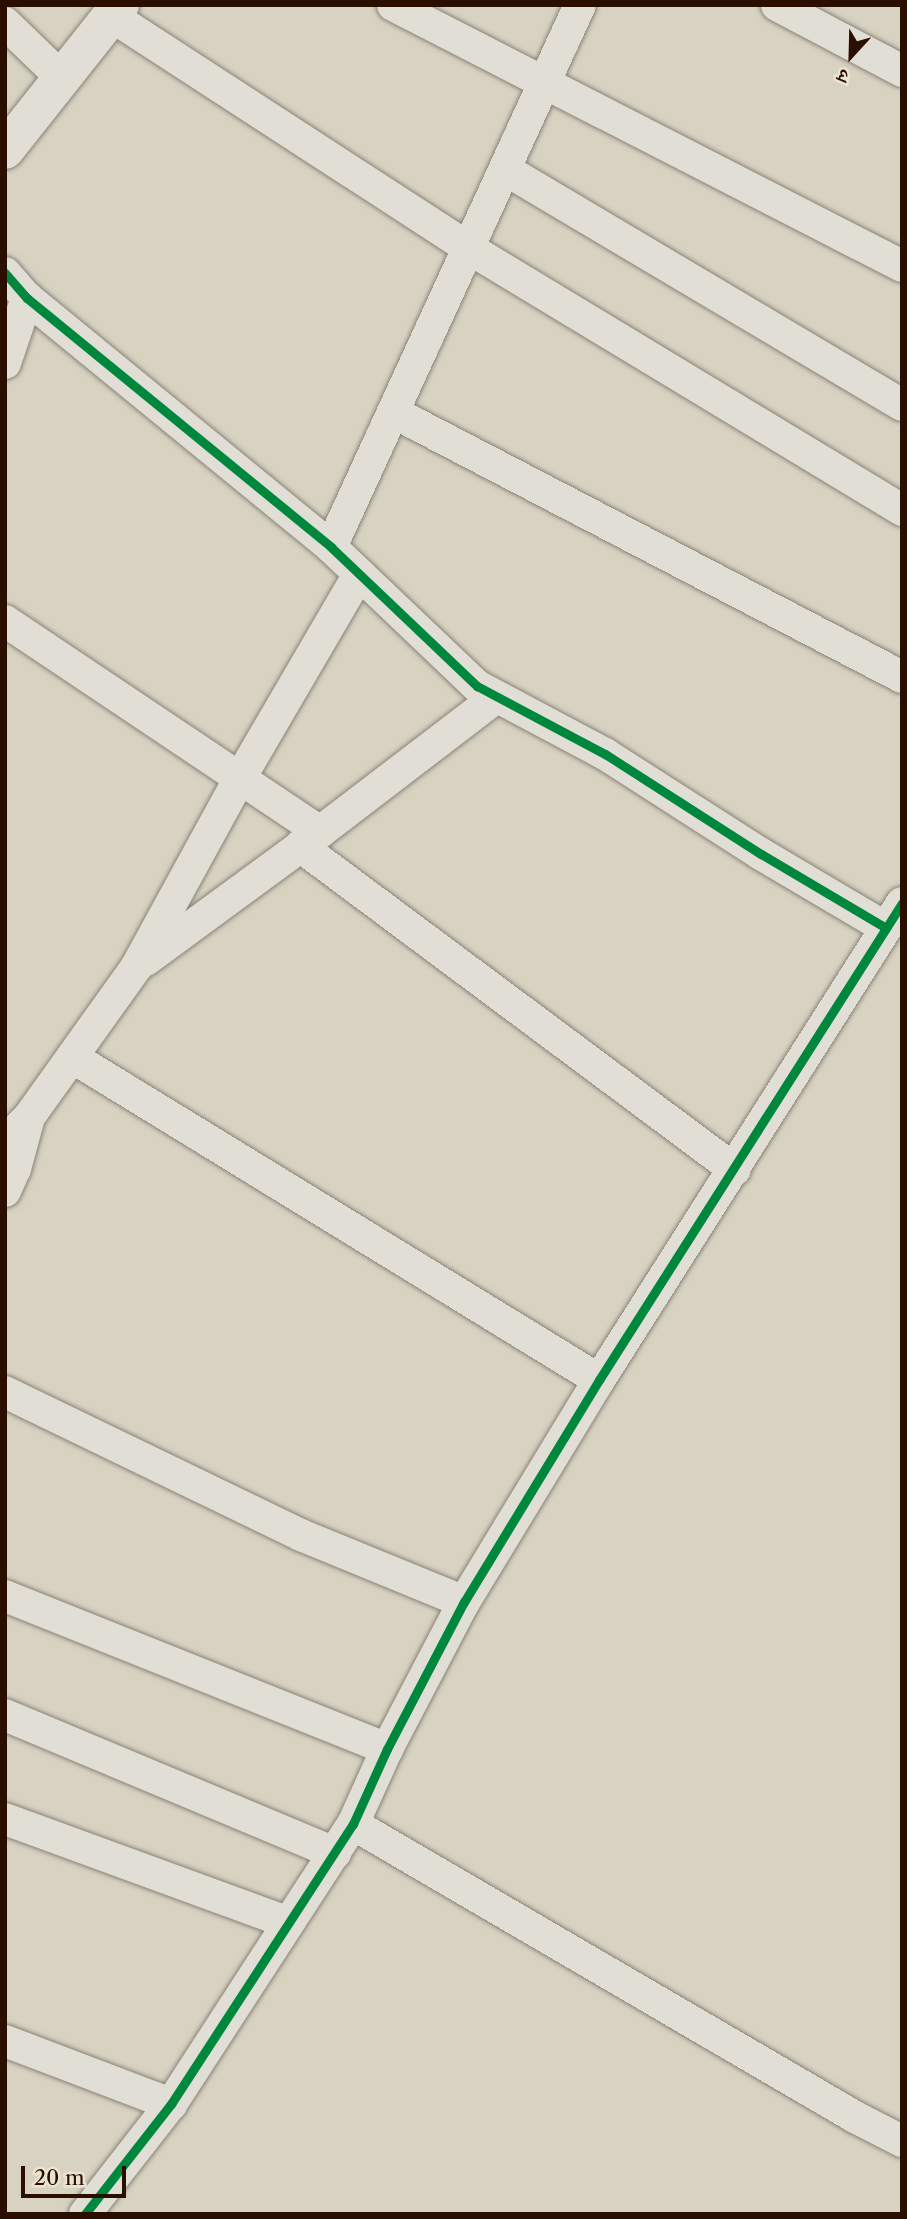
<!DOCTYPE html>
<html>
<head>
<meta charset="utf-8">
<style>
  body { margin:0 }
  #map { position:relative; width:907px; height:2219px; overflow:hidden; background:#d7d2c1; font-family:"Libre Caslon Text","Noto Serif Devanagari",serif }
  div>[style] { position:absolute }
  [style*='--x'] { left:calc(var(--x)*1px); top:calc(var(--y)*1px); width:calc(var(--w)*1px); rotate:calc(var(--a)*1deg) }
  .roads { filter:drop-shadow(0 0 2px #898378) drop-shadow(0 0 2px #898378) }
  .minor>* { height:32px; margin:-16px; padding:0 16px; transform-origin:16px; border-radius:16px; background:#e1ded5 }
  .tertiary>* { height:38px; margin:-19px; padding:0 19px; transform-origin:19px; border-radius:19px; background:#e1ded5 }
  .cycleway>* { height:9px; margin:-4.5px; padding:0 4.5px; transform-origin:4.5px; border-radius:4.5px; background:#00873e }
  span { translate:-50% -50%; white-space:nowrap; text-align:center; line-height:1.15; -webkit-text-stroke:5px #ebe4d1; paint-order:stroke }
  .frame { position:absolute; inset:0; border:7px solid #2a0e00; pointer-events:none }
  .north { position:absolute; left:816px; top:21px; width:70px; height:70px; -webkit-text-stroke:5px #ebe4d1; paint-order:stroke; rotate:202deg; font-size:19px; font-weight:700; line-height:28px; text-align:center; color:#2a0e00 }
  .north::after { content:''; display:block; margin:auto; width:24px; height:32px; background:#2a0e00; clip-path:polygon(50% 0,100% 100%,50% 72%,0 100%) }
  .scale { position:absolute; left:21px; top:2166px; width:105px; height:32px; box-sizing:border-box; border:4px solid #2a0e00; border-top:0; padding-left:9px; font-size:21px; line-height:24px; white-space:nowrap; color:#2a0e00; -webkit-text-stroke:5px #ebe4d1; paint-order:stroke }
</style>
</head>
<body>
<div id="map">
  <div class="roads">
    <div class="minor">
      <div style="--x:393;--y:5;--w:572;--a:27.15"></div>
      <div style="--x:777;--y:5;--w:141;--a:27.8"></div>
      <div style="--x:113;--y:17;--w:426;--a:33"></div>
      <div style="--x:470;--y:249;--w:505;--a:31.14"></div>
      <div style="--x:5;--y:23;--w:81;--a:44"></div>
      <div style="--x:506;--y:170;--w:460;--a:30.7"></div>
      <div style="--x:5;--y:273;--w:33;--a:49"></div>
      <div style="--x:27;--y:298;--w:393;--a:39.3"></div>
      <div style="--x:331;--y:547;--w:202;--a:43.6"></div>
      <div style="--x:477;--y:686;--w:145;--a:28"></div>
      <div style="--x:605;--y:754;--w:185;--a:32.7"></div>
      <div style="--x:761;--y:854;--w:145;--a:30.6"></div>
      <div style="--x:5;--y:363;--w:69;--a:-71.3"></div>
      <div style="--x:393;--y:412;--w:574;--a:27.5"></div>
      <div style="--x:331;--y:547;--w:596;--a:-65.33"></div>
      <div style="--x:5;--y:621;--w:379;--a:33.8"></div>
      <div style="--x:300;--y:846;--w:542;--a:36.68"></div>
      <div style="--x:146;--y:960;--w:216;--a:-36.3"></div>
      <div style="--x:320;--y:832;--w:220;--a:-37.4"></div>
      <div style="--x:72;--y:1057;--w:618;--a:31.5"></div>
      <div style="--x:5;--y:1141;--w:34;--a:-45"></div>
      <div style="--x:29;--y:1117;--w:186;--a:-54.4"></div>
      <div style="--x:137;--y:966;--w:214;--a:-61.3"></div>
      <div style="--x:240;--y:778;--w:236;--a:-59.7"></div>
      <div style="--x:5;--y:1191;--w:24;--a:-66"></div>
      <div style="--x:15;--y:1169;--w:54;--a:-74.9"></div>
      <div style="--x:5;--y:1392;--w:329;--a:25.8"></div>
      <div style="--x:301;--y:1535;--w:176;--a:22.3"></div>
      <div style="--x:5;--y:1596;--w:412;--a:21.8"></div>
      <div style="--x:5;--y:1715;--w:358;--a:22.7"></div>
      <div style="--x:5;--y:1819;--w:302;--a:20.1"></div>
      <div style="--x:353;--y:1824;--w:581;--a:30.27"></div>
      <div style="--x:855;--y:2117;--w:53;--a:27.1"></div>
      <div style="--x:5;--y:2041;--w:178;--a:20.8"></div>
      <div style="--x:85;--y:2214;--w:140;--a:-52"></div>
      <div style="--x:171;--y:2104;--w:334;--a:-57"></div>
      <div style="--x:353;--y:1824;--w:82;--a:-65.6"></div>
      <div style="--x:387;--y:1749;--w:166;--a:-62.4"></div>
      <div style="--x:464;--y:1602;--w:260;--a:-58.7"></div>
      <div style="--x:599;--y:1380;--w:565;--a:-57.58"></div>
    </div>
    <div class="tertiary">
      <div style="--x:5;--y:150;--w:185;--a:-51.6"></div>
    </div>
  </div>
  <div class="cycleway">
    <div style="--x:5;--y:273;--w:33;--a:49"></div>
    <div style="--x:27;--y:298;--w:393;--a:39.3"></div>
    <div style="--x:331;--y:547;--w:202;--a:43.6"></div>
    <div style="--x:477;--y:686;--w:145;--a:28"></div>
    <div style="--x:605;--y:754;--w:185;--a:32.7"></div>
    <div style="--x:761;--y:854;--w:145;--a:30.6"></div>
    <div style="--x:85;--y:2214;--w:140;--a:-52"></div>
    <div style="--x:171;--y:2104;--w:334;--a:-57"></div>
    <div style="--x:353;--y:1824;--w:82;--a:-65.6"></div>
    <div style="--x:387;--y:1749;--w:166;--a:-62.4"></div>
    <div style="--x:464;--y:1602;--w:260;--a:-58.7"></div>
    <div style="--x:599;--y:1380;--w:565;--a:-57.58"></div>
  </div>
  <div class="frame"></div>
  <div class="north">उ</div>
  <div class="scale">20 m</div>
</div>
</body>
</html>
